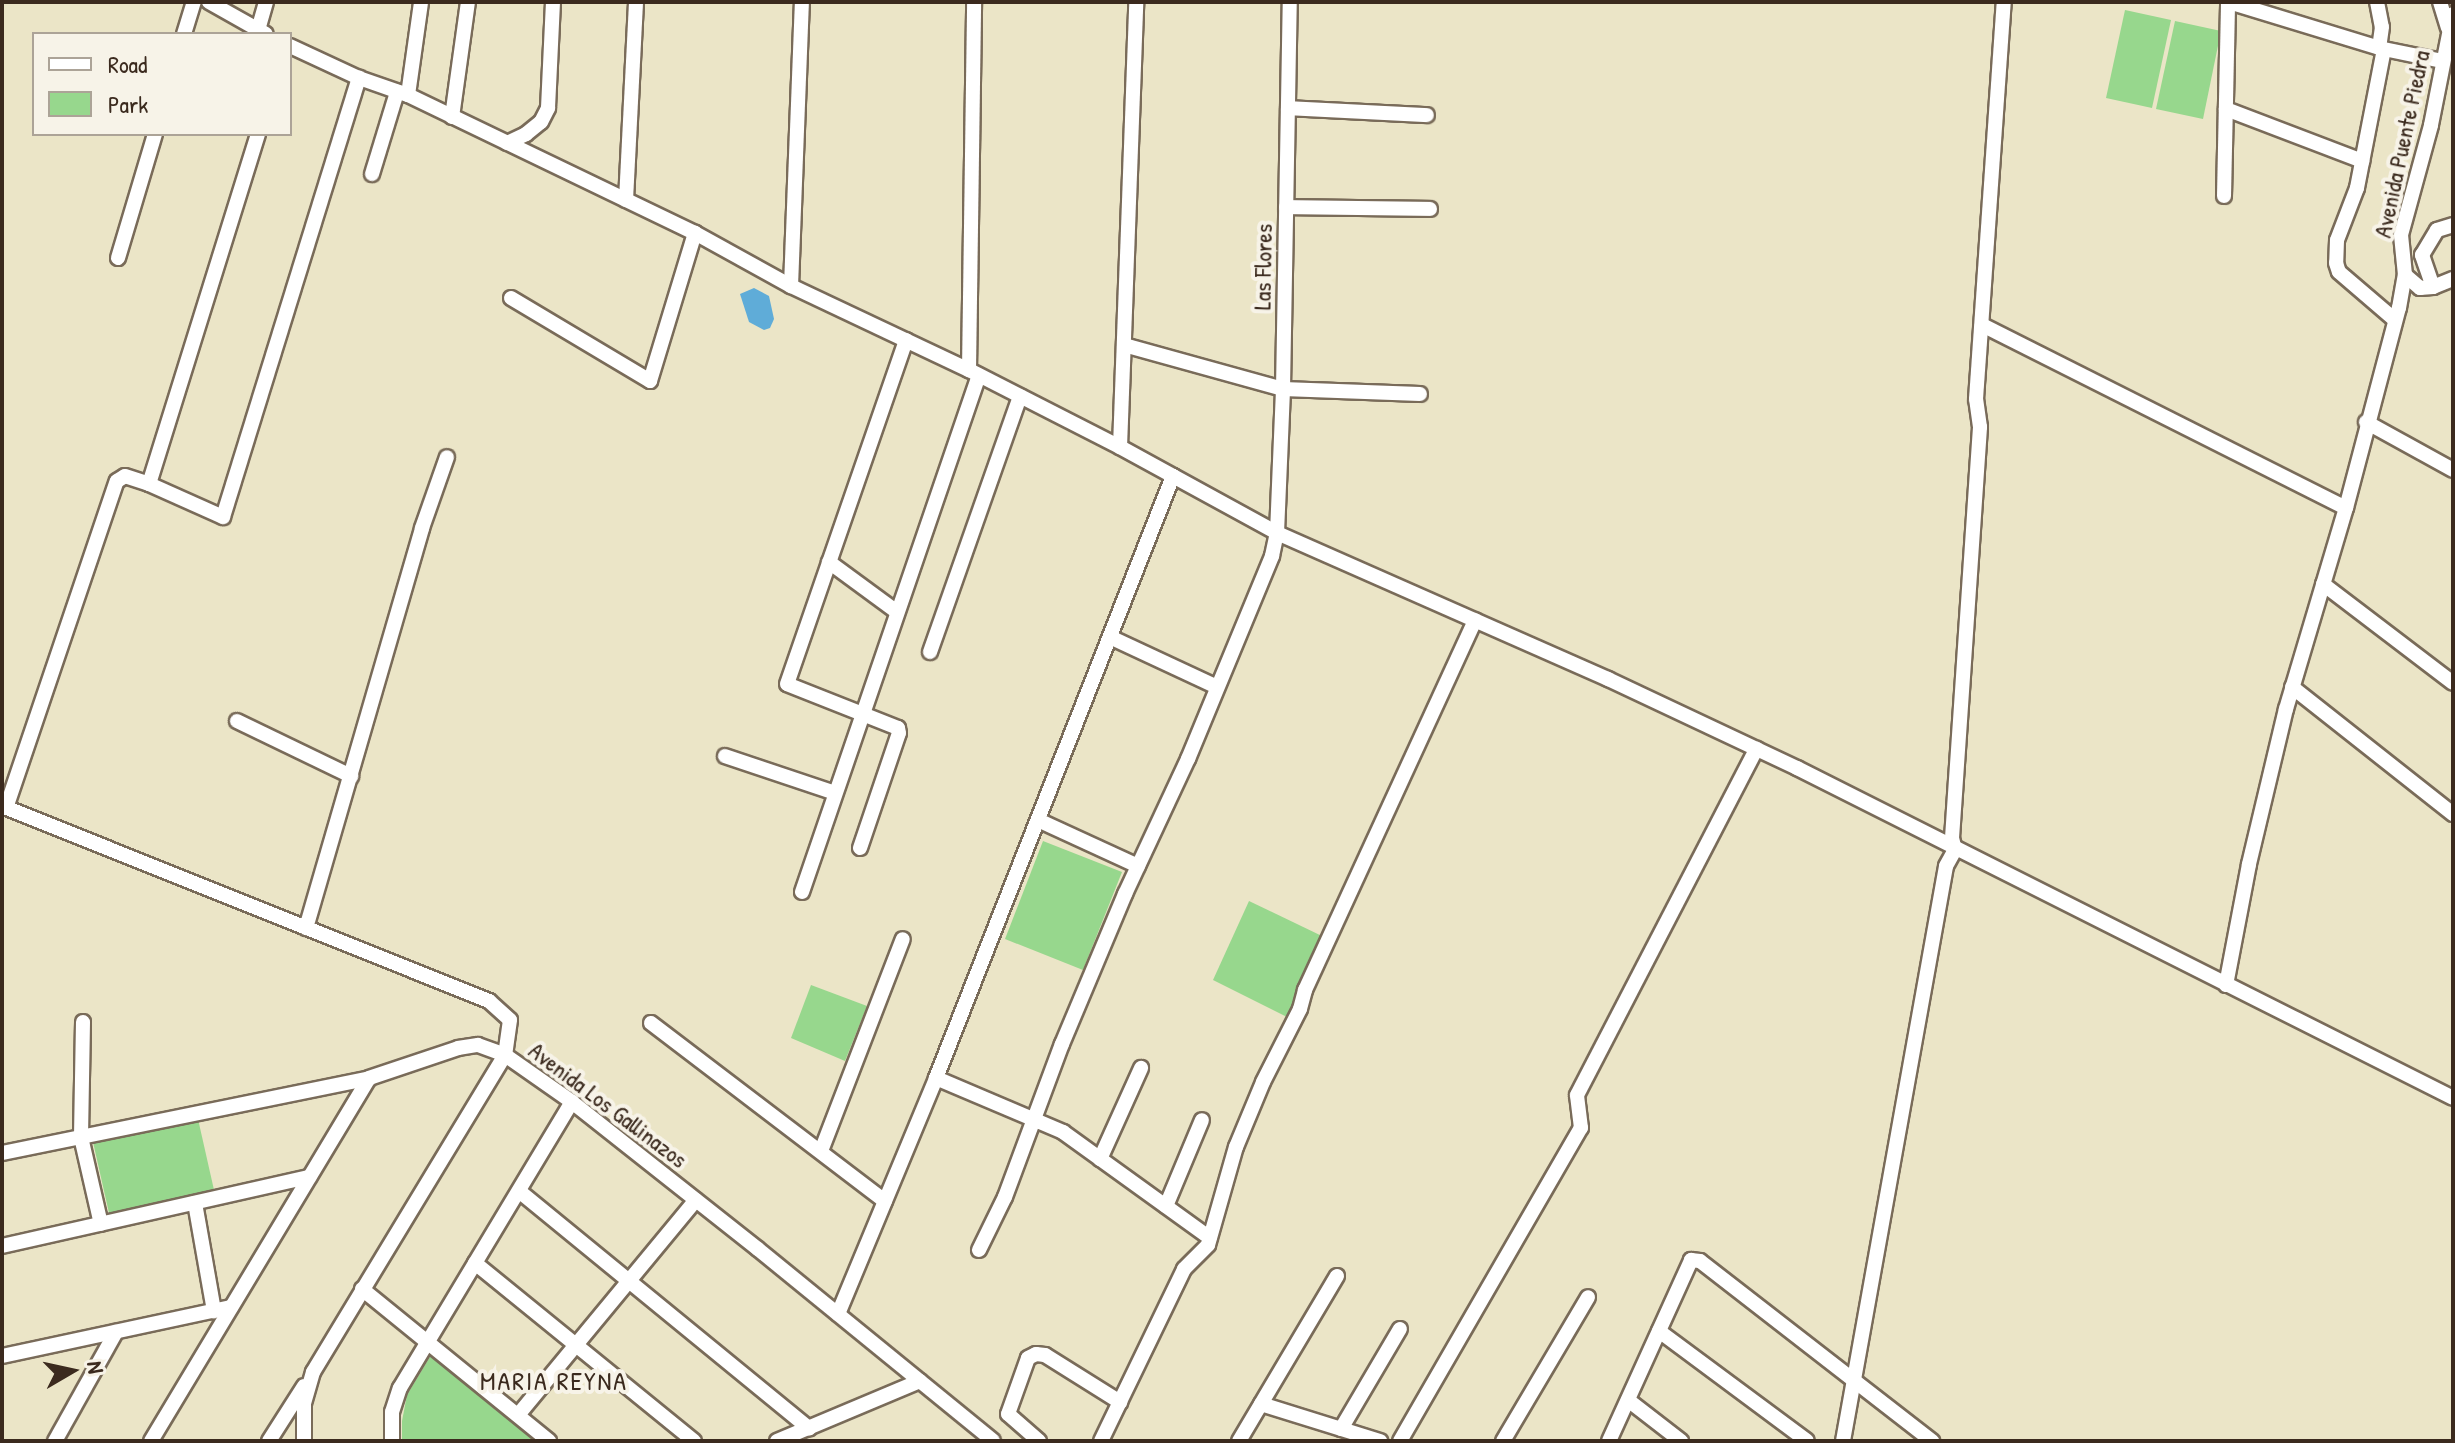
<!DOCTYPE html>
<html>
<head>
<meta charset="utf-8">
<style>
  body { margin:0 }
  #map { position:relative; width:2455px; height:1443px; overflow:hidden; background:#ebe5c7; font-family:"Patrick Hand",sans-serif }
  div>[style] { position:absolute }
  .green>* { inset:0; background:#97d78d }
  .water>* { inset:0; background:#5facd8 }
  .roads { filter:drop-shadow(2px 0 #796b59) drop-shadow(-2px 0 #796b59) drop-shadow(0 2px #796b59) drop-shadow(0 -2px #796b59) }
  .minor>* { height:14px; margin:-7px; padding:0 7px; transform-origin:7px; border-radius:7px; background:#fff }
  span { translate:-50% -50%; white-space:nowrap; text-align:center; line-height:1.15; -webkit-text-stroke:8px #f7f3e8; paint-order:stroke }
  .street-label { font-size:24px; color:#3b2a1e }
  .neighbourhood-label { font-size:26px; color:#3b2a1e; letter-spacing:2px }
  .frame { position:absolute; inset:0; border:4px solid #3b2a1e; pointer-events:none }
  .legend { position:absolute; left:32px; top:32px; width:260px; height:104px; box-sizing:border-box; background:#f7f3e8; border:2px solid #aca397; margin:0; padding:10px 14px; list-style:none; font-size:24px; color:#3b2a1e }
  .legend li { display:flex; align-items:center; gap:16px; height:40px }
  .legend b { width:40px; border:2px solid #aca397 }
  .north { position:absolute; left:32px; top:1331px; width:80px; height:80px; -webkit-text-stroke:6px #f7f3e8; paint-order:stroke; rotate:81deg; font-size:22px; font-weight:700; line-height:32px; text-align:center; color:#3b2a1e }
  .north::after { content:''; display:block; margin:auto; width:28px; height:36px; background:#3b2a1e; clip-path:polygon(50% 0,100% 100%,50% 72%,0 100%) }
</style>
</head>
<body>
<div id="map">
  <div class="green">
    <div style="clip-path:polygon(2125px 10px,2171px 20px,2152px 108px,2106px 98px)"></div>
    <div style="clip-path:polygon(2175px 21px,2221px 31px,2203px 119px,2156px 109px)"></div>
    <div style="clip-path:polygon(1043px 841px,1122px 872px,1083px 970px,1005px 939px)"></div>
    <div style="clip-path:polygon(1249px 901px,1324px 937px,1287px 1017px,1213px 980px)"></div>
    <div style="clip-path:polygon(811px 985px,867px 1006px,845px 1061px,791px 1038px)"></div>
    <div style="clip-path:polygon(198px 1119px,214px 1190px,109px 1213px,93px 1142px)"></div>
    <div style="clip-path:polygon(431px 1355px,536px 1441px,402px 1441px,402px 1421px,407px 1395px)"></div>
  </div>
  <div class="water">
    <div style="clip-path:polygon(754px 288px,769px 296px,774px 319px,770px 328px,764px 330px,749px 322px,740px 294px)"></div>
  </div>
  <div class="roads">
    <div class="minor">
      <div style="left:209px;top:2px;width:65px;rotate:29.3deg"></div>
      <div style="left:2229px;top:2px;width:157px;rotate:17deg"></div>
      <div style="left:2379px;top:48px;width:64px;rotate:11.7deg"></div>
      <div style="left:2377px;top:2px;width:25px;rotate:79deg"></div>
      <div style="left:2382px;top:27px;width:21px;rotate:98deg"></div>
      <div style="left:2440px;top:2px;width:27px;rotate:73deg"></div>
      <div style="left:258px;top:30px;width:29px;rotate:-74deg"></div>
      <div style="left:184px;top:34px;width:34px;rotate:-73deg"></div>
      <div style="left:290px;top:46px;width:76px;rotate:24.9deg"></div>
      <div style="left:359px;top:78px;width:52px;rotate:19.1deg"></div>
      <div style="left:408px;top:95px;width:318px;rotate:25.7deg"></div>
      <div style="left:695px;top:233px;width:110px;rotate:28.9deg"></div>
      <div style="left:791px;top:286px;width:197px;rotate:25.3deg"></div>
      <div style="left:969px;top:370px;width:169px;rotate:27deg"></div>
      <div style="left:1120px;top:447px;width:179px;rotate:28.7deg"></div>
      <div style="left:1277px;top:533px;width:362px;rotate:23.8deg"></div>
      <div style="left:1608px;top:679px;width:209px;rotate:25.2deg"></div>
      <div style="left:1797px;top:768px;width:734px;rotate:26.7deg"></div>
      <div style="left:2384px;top:49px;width:142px;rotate:101deg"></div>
      <div style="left:2357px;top:188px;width:56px;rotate:111deg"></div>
      <div style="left:2337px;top:240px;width:23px;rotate:92deg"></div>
      <div style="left:2336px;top:263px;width:9px;rotate:72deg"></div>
      <div style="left:2339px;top:272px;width:74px;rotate:40.6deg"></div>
      <div style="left:408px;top:95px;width:94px;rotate:-82deg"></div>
      <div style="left:1288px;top:108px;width:139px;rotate:2.9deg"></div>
      <div style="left:2226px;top:109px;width:146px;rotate:20.9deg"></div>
      <div style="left:452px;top:117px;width:116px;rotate:-82.1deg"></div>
      <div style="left:507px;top:143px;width:21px;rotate:-25deg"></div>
      <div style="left:526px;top:134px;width:19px;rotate:-39deg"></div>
      <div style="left:541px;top:122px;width:16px;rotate:-63deg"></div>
      <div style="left:548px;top:108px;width:106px;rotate:-87.3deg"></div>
      <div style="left:372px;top:174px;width:86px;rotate:-73deg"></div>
      <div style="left:2224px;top:196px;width:194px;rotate:-88.8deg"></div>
      <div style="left:626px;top:200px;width:198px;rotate:-87.1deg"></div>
      <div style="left:1286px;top:207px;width:144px;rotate:0.8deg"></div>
      <div style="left:118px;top:258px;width:129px;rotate:-73.4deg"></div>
      <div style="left:2405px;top:275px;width:20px;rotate:41deg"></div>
      <div style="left:2420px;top:288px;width:13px;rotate:-4deg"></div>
      <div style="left:2433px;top:287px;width:34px;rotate:-109deg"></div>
      <div style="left:2422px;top:255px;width:29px;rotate:-59deg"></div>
      <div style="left:2437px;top:230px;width:17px;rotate:-17deg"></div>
      <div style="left:791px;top:286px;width:284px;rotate:-87.8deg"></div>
      <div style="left:2433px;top:287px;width:22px;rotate:-22deg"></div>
      <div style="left:511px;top:298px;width:162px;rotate:30.8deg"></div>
      <div style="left:650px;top:381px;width:155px;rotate:-73.1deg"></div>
      <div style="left:1982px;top:325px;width:407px;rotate:26.7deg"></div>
      <div style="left:1124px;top:345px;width:165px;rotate:15.5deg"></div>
      <div style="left:1283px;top:389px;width:137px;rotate:2.1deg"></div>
      <div style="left:969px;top:370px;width:368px;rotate:-89.2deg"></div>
      <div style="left:2366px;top:422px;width:99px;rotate:28.9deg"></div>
      <div style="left:1120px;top:447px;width:445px;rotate:-87.9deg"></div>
      <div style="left:149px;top:484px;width:367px;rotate:-72.7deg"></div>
      <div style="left:829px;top:562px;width:84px;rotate:36.3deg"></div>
      <div style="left:2323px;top:584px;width:163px;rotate:37.3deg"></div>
      <div style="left:1110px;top:637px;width:118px;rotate:25deg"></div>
      <div style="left:930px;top:652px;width:271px;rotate:-70.6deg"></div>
      <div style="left:2292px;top:687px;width:205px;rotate:38.3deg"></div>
      <div style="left:237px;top:721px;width:127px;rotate:25.8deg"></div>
      <div style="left:725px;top:756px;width:116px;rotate:18.6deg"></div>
      <div style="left:2px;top:806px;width:525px;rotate:21.82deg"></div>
      <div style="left:489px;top:1001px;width:28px;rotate:42deg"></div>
      <div style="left:510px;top:1020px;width:35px;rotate:98deg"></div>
      <div style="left:505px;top:1055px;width:82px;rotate:35deg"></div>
      <div style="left:572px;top:1102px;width:237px;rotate:38.3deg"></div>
      <div style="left:758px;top:1249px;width:303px;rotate:39.2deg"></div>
      <div style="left:6px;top:808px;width:345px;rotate:-71.3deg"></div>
      <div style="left:117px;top:481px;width:9px;rotate:-32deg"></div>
      <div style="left:125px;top:476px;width:25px;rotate:18deg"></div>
      <div style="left:149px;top:484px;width:81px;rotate:24deg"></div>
      <div style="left:223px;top:517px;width:460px;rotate:-72.8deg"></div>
      <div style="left:1038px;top:820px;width:110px;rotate:24.7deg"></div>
      <div style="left:860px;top:848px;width:121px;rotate:-71.3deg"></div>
      <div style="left:899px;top:733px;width:5px;rotate:-101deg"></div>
      <div style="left:898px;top:728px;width:119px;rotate:-158.4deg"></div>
      <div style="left:787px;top:684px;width:364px;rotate:-70.9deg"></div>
      <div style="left:802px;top:892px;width:546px;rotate:-71.1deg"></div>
      <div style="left:306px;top:928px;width:416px;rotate:-73.8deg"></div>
      <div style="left:422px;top:528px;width:75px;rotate:-70.6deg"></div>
      <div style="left:2226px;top:985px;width:123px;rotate:-79.2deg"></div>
      <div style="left:2249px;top:864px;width:159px;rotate:-76.6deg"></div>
      <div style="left:2286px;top:709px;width:210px;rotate:-73.4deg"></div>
      <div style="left:2346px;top:508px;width:207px;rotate:-75.2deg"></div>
      <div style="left:2399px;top:308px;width:34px;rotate:-80deg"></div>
      <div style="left:2405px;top:275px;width:40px;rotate:-95.7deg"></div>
      <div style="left:2401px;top:235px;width:114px;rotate:-74.7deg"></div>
      <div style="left:2431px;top:125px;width:113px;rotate:-78.8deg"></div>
      <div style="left:83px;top:1022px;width:115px;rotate:91deg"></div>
      <div style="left:81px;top:1137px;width:89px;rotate:77.1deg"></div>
      <div style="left:651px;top:1023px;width:294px;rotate:37.3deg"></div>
      <div style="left:936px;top:1078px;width:138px;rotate:23deg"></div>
      <div style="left:1063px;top:1132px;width:181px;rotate:35.8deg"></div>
      <div style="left:821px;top:1151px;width:227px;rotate:-68.9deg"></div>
      <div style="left:2px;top:1153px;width:375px;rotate:-11.5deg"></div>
      <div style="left:369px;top:1078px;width:94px;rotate:-18.6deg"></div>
      <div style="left:458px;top:1048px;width:20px;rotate:-9deg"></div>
      <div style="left:478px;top:1045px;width:29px;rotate:20deg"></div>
      <div style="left:505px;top:1055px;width:371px;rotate:121.2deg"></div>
      <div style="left:313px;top:1372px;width:32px;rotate:106deg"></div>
      <div style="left:304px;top:1403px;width:38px;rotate:90deg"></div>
      <div style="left:1100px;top:1159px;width:100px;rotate:-65.7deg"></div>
      <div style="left:519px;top:1191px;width:375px;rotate:39.3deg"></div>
      <div style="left:195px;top:1203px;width:110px;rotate:80deg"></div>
      <div style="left:1166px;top:1206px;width:93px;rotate:-67.3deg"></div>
      <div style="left:2px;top:1246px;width:315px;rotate:-12.7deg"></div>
      <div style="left:979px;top:1250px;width:59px;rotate:-63.9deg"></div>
      <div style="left:1005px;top:1197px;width:163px;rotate:-69.6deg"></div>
      <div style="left:1062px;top:1044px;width:163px;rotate:-67.2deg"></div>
      <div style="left:1125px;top:894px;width:149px;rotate:-65deg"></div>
      <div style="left:1188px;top:759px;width:220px;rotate:-67.5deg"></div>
      <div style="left:1272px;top:556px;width:24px;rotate:-78deg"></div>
      <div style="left:1277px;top:533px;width:144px;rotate:-87.6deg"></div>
      <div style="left:1283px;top:389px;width:387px;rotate:-89deg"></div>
      <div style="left:475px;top:1263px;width:282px;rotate:39.1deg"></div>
      <div style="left:362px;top:1289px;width:241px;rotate:39.1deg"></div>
      <div style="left:838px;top:1314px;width:256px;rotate:-67.4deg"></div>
      <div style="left:936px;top:1078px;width:647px;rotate:-68.51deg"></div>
      <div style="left:1659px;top:1331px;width:184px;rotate:36.6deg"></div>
      <div style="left:2px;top:1356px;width:234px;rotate:-12.1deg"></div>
      <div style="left:1628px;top:1400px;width:67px;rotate:37.7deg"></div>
      <div style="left:1261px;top:1404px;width:125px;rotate:17.3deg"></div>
      <div style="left:518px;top:1415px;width:279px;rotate:-50.4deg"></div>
      <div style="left:1341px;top:1429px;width:116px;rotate:-59.5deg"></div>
      <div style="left:55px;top:1441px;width:125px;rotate:-60.8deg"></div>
      <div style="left:151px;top:1441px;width:423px;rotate:-59deg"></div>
      <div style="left:269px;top:1441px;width:65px;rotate:-57.5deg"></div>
      <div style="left:392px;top:1441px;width:29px;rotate:-90deg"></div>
      <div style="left:392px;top:1412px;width:25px;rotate:-72deg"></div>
      <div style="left:400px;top:1388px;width:334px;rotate:-59deg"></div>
      <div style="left:777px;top:1441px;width:155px;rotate:-22.8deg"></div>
      <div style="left:1039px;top:1441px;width:41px;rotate:-138.9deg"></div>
      <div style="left:1008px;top:1414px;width:59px;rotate:-70.3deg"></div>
      <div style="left:1028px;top:1358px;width:9px;rotate:-27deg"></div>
      <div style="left:1036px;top:1354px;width:9px;rotate:6deg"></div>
      <div style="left:1045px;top:1355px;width:89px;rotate:32.1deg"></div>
      <div style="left:1101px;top:1441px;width:191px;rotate:-64.2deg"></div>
      <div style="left:1184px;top:1269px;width:34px;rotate:-45deg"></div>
      <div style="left:1208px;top:1245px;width:102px;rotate:-74.1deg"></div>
      <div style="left:1236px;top:1147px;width:70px;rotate:-67.4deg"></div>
      <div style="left:1263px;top:1082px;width:82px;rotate:-63.1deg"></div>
      <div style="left:1300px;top:1009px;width:20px;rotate:-75deg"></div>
      <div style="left:1305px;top:990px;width:407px;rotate:-65.3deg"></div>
      <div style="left:1239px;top:1441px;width:192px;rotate:-59.3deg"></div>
      <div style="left:1400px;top:1441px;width:362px;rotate:-60deg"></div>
      <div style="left:1581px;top:1128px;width:33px;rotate:-97deg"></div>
      <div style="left:1577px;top:1095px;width:390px;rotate:-62.6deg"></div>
      <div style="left:1503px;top:1441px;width:167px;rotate:-59.4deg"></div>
      <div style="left:1609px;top:1441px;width:199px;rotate:-65.6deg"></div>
      <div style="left:1691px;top:1260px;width:9px;rotate:6deg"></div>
      <div style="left:1700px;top:1261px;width:294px;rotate:37.8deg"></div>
      <div style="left:1843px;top:1441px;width:584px;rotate:-79.84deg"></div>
      <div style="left:1946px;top:866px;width:18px;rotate:-61deg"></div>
      <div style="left:1955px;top:850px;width:12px;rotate:-104deg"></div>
      <div style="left:1952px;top:838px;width:412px;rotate:-86.1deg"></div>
      <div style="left:1980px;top:427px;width:28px;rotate:-98deg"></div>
      <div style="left:1976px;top:399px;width:398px;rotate:-86deg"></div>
    </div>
  </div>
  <div class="street-label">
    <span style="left:2402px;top:144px;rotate:-78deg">Avenida Puente Piedra</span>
    <span style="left:1263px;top:267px;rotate:-89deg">Las Flores</span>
    <span style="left:608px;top:1105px;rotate:37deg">Avenida Los Gallinazos</span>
  </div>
  <div class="neighbourhood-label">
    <span style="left:554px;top:1381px">MARIA REYNA</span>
  </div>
  <div class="frame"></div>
  <ul class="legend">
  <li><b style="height:10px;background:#fff"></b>Road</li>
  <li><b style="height:22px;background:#97d78d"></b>Park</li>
  </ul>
  <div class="north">N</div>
</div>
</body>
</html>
